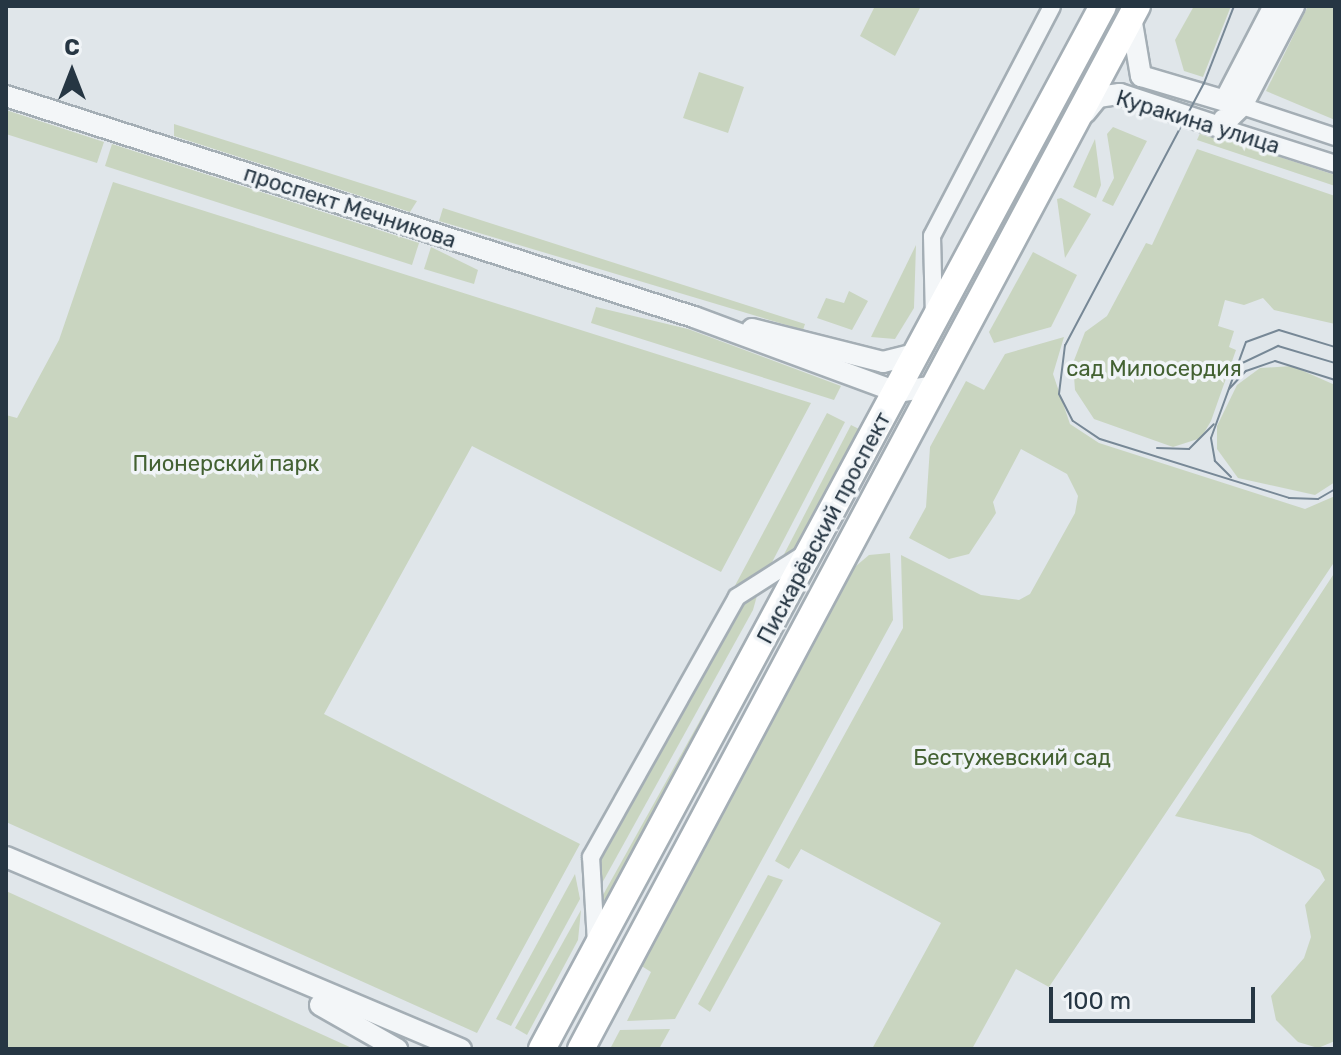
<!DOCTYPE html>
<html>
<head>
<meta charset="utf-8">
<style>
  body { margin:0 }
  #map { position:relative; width:1341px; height:1055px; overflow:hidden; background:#e0e6ea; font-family:Rubik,sans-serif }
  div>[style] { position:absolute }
  .green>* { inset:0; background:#c9d5c0 }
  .roads { filter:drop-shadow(2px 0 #a4aeb5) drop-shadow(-2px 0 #a4aeb5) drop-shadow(0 2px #a4aeb5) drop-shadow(0 -2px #a4aeb5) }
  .minor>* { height:16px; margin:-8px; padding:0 8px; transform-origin:8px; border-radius:8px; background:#f3f6f8 }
  .tertiary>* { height:20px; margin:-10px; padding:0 10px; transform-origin:10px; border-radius:10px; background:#f3f6f8 }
  .primary>* { height:26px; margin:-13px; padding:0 13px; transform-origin:13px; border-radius:13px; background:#fff }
  .tram>* { height:2px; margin:-1px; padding:0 1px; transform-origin:1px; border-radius:1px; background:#778896 }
  span { translate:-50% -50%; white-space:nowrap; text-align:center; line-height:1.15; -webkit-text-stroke:7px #f0f4f7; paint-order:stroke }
  .street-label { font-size:22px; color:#263643 }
  .park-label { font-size:22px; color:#436132 }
  .frame { position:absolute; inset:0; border:8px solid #263643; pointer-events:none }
  .north { position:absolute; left:32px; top:32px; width:80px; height:80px; -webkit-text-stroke:6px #f0f4f7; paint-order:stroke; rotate:0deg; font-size:22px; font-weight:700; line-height:32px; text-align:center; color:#263643 }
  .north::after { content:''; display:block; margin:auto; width:28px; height:36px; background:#263643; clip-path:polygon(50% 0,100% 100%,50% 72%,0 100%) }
  .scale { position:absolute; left:1049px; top:987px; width:206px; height:36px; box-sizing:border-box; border:4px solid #263643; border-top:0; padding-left:10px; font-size:24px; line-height:28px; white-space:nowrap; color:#263643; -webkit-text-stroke:6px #f0f4f7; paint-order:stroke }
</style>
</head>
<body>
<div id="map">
  <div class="green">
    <div style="clip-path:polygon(875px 6px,921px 6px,895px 56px,860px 36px)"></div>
    <div style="clip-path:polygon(1194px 6px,1231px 6px,1203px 77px,1184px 71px,1175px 40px)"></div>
    <div style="clip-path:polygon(1308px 6px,1335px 6px,1335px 120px,1266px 91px)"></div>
    <div style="clip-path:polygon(699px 72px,744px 87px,728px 133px,683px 118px)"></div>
    <div style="clip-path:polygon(6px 110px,104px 142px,97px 163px,6px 134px)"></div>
    <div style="clip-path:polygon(174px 124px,417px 201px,410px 212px,174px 136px)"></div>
    <div style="clip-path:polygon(1113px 127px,1147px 141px,1113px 206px,1102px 201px,1114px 178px,1107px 134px)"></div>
    <div style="clip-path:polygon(1201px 131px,1335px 175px,1335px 186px,1197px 140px)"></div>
    <div style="clip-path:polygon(1095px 139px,1101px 185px,1096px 198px,1073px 187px)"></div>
    <div style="clip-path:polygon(112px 144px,419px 243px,412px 265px,105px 166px)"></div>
    <div style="clip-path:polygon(1197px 149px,1335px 196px,1335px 324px,1274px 310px,1263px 298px,1244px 305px,1225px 300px,1218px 326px,1234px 331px,1229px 347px,1236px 350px,1211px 421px,1201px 438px,1173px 447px,1094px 419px,1075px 390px,1073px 363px,1085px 332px,1107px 316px,1146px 243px,1152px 245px)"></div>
    <div style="clip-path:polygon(113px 182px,811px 403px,721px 572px,472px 446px,324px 714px,580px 844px,477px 1033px,6px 822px,6px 415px,17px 418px,59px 340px)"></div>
    <div style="clip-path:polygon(1061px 198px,1091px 214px,1065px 258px,1057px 199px)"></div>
    <div style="clip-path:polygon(443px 208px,805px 324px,803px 330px,439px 221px)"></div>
    <div style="clip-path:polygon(916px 245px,914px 308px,895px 339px,871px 337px)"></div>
    <div style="clip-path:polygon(431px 247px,478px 270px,474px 284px,424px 269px)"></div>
    <div style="clip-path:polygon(1033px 252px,1077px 275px,1051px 327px,994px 343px,989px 332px)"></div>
    <div style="clip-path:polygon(849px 291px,868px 301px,852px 330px,817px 318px,826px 298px,844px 303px)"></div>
    <div style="clip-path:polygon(596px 307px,688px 329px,841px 386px,834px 400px,591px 323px)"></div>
    <div style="clip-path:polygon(1064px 337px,1053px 374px,1070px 424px,1099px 443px,1305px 509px,1335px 496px,1335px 561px,1049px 987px,1016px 969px,972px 1049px,872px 1049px,941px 923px,801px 849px,789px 869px,775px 861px,903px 628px,901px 555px,981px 595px,1019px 600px,1030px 594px,1075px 513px,1078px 496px,1067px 474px,1021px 449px,993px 502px,996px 513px,969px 554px,949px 559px,909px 538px,926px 507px,930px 447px,966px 381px,984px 390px,1005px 354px)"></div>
    <div style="clip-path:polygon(1292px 366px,1335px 385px,1335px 482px,1315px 495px,1238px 478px,1217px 449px,1217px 426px,1237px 385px,1260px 368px)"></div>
    <div style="clip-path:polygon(827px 413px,845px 422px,768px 570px,730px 595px)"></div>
    <div style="clip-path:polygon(851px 425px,859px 429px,799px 544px,779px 564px)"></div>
    <div style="clip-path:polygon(890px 553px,893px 620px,675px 1019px,627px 1021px,651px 972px,640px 965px,850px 571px,869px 555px)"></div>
    <div style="clip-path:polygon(1335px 572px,1335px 1041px,1318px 1048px,1298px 1042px,1276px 1020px,1271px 996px,1304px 958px,1311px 937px,1305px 905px,1325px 880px,1320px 870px,1250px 834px,1175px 816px)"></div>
    <div style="clip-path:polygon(776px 584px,765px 618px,603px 905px,603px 895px)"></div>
    <div style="clip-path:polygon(758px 592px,753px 610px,601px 885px,598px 857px,743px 602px)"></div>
    <div style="clip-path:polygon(575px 874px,580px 899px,511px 1026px,496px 1019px)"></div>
    <div style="clip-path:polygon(768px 875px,783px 880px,710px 1012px,698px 1004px)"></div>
    <div style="clip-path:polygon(6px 891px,354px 1049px,6px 1049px)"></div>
    <div style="clip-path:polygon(581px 910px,578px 940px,527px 1035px,515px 1028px)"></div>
    <div style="clip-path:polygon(670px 1029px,659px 1049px,610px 1049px,620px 1030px)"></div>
  </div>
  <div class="roads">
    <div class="minor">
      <div style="left:1242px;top:106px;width:98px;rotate:18.4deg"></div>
      <div style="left:1222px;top:118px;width:9px;rotate:103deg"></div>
      <div style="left:1220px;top:127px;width:121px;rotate:17.8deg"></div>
      <div style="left:934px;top:318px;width:82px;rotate:-91.4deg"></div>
      <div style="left:932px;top:236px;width:259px;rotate:-62.4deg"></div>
      <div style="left:596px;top:943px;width:86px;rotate:-93.3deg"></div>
      <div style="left:591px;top:857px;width:298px;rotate:-60.7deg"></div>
      <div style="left:737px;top:597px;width:76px;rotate:-32.6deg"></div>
    </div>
    <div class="tertiary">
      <div style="left:1131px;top:17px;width:60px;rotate:80.4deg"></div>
      <div style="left:1141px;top:76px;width:105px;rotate:16.5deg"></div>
      <div style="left:6px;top:96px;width:723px;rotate:17.81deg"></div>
      <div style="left:694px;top:317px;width:216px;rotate:20.3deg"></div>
      <div style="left:897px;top:392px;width:38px;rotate:-9deg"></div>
      <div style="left:1225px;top:100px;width:106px;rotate:-62.5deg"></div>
      <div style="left:1085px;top:113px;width:21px;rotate:-51deg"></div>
      <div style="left:1098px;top:97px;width:22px;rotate:-8deg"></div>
      <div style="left:1120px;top:94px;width:105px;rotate:18.3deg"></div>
      <div style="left:1220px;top:127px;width:30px;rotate:-44deg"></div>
      <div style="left:1242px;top:106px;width:113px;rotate:-62.5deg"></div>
      <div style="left:752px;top:329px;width:135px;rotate:14.1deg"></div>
      <div style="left:883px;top:362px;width:36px;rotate:-14deg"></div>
      <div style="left:6px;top:857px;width:494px;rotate:22.9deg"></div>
      <div style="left:320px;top:1005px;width:89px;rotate:29.7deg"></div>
    </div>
    <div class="primary">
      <div style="left:542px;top:1049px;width:1184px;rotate:-61.73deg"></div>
      <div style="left:581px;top:1049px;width:1182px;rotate:-61.94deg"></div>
    </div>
  </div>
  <div class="tram">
    <div style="left:1234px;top:6px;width:83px;rotate:111.3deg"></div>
    <div style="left:1204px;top:83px;width:297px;rotate:117.9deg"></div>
    <div style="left:1065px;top:345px;width:49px;rotate:97deg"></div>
    <div style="left:1059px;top:394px;width:30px;rotate:63deg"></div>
    <div style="left:1073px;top:421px;width:32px;rotate:34deg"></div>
    <div style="left:1100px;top:439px;width:198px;rotate:17.3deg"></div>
    <div style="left:1289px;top:498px;width:29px;rotate:2deg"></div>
    <div style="left:1318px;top:499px;width:20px;rotate:-30deg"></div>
    <div style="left:1236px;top:366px;width:47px;rotate:-25.5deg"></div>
    <div style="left:1278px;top:346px;width:59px;rotate:16.6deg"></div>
    <div style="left:1229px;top:389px;width:25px;rotate:-47deg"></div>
    <div style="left:1246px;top:371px;width:31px;rotate:-19deg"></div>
    <div style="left:1275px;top:361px;width:63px;rotate:17.6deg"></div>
    <div style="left:1157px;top:448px;width:32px;rotate:2deg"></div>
    <div style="left:1189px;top:449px;width:35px;rotate:-45deg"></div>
    <div style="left:1231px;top:477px;width:23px;rotate:-135deg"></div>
    <div style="left:1215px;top:461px;width:23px;rotate:-100deg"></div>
    <div style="left:1211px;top:438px;width:102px;rotate:-70deg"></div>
    <div style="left:1246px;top:342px;width:35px;rotate:-20deg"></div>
    <div style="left:1279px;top:330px;width:59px;rotate:16.9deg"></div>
  </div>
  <div class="street-label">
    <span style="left:1198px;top:122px;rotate:17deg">Куракина улица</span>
    <span style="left:350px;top:207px;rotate:18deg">проспект Мечникова</span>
    <span style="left:824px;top:528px;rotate:-62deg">Пискарёвский проспект</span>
  </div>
  <div class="park-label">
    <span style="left:1154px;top:369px">сад Милосердия</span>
    <span style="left:226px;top:464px">Пионерский парк</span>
    <span style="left:1012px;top:758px">Бестужевский сад</span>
  </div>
  <div class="frame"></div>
  <div class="north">С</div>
  <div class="scale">100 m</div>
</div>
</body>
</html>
